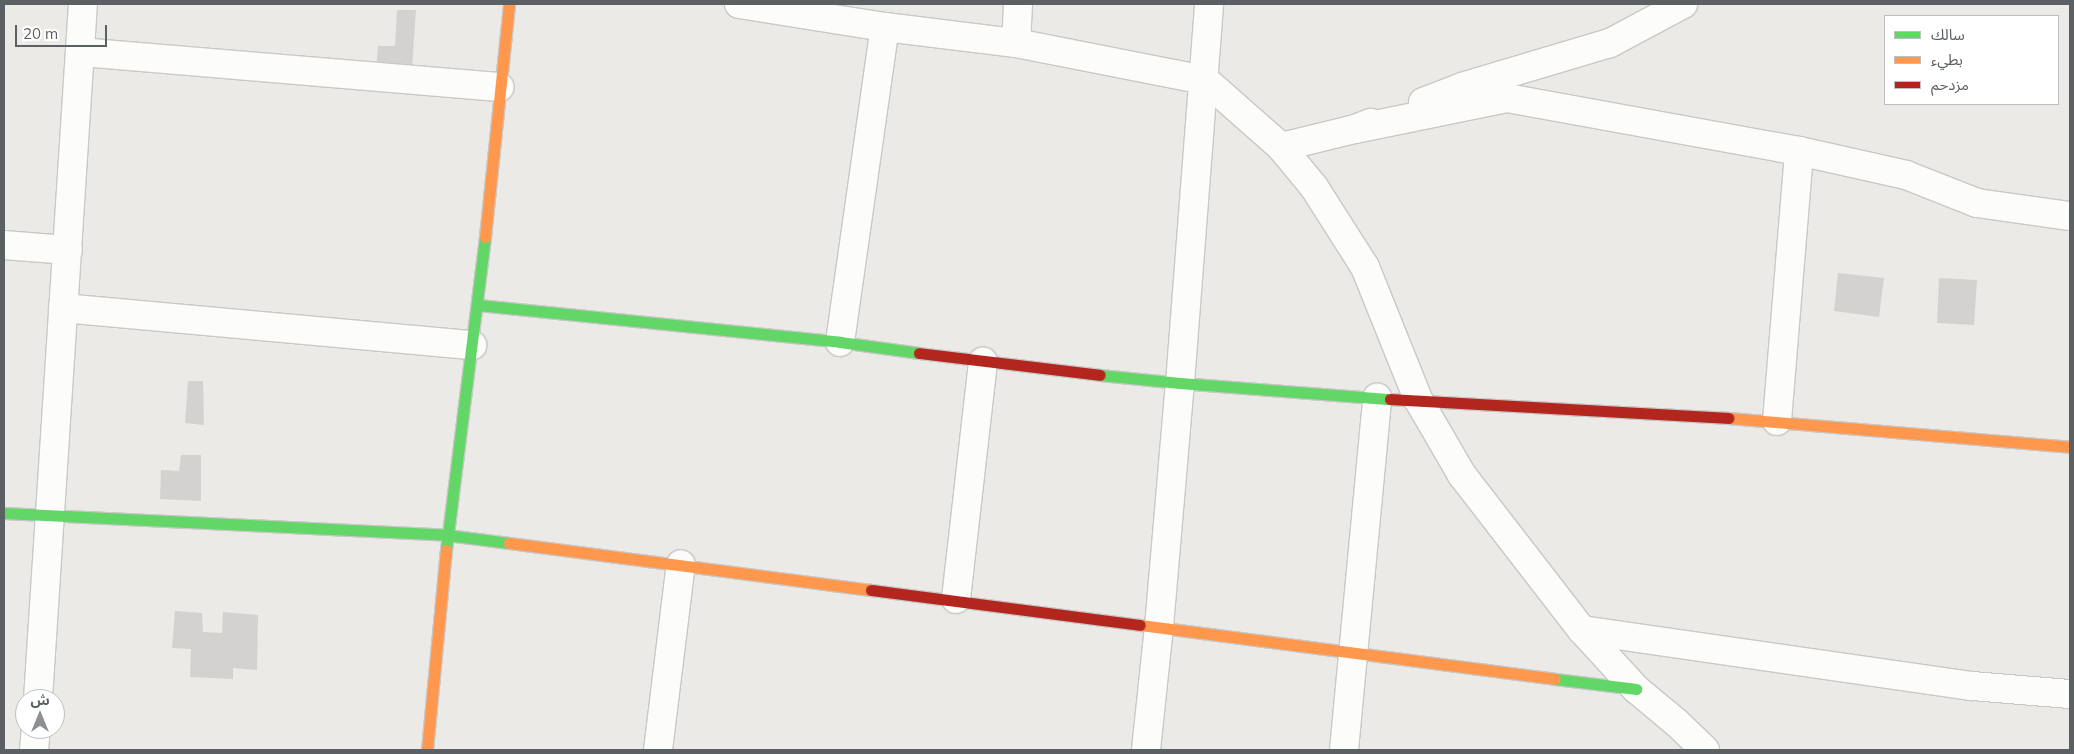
<!DOCTYPE html>
<html>
<head>
<meta charset="utf-8">
<style>
  body { margin:0 }
  #map { position:relative; width:2074px; height:754px; overflow:hidden; background:#ebeae6; font-family:Mulish,"Noto Sans Arabic",sans-serif }
  div>[style] { position:absolute }
  .building>* { inset:0; background:#d3d2d0 }
  .roads { filter:drop-shadow(1px 0 #c8c8c8) drop-shadow(-1px 0 #c8c8c8) drop-shadow(0 1px #c8c8c8) drop-shadow(0 -1px #c8c8c8) }
  .street>* { height:28px; margin:-14px; padding:0 14px; transform-origin:14px; border-radius:14px; background:#fcfcfb }
  .fast>* { height:11px; margin:-5.5px; padding:0 5.5px; transform-origin:5.5px; border-radius:5.5px; background:#63d668 }
  .slow>* { height:11px; margin:-5.5px; padding:0 5.5px; transform-origin:5.5px; border-radius:5.5px; background:#ff974d }
  .jam>* { height:11px; margin:-5.5px; padding:0 5.5px; transform-origin:5.5px; border-radius:5.5px; background:#b3261e }
  span { translate:-50% -50%; white-space:nowrap; text-align:center; line-height:1.15; -webkit-text-stroke:4px #fff; paint-order:stroke }
  .frame { position:absolute; inset:0; border:5px solid #5b6064; pointer-events:none }
  .legend { position:absolute; left:1884px; top:15px; width:175px; height:90px; box-sizing:border-box; background:#fff; border:1px solid #bdbfc1; margin:0; padding:6px 9px; list-style:none; font-size:15px; color:#5b6064 }
  .legend li { display:flex; align-items:center; gap:10px; height:25px }
  .legend b { width:25px; border:1px solid #bdbfc1 }
  .north { position:absolute; left:15px; top:689px; width:50px; height:50px; box-sizing:border-box; background:#fff; border:1px solid #bdbfc1; border-radius:50%; rotate:0deg; font-size:14px; font-weight:700; line-height:20px; text-align:center; color:#5b6064 }
  .north::after { content:''; display:block; margin:auto; width:18px; height:22px; background:#8d9092; clip-path:polygon(50% 0,100% 100%,50% 72%,0 100%) }
  .scale { position:absolute; left:15px; top:25px; width:92px; height:22px; box-sizing:border-box; border:2px solid #5b6064; border-top:0; padding-left:6px; font-size:15px; line-height:18px; white-space:nowrap; color:#5b6064; -webkit-text-stroke:4px #fff; paint-order:stroke }
</style>
</head>
<body>
<div id="map">
  <div class="building">
    <div style="clip-path:polygon(397px 10px,416px 10px,412px 69px,376px 69px,378px 46px,395px 46px)"></div>
    <div style="clip-path:polygon(1838px 273px,1884px 278px,1879px 317px,1834px 311px)"></div>
    <div style="clip-path:polygon(1939px 278px,1977px 280px,1974px 325px,1937px 323px)"></div>
    <div style="clip-path:polygon(188px 381px,203px 381px,204px 425px,185px 423px)"></div>
    <div style="clip-path:polygon(181px 455px,201px 455px,201px 501px,160px 499px,161px 470px,179px 471px)"></div>
    <div style="clip-path:polygon(175px 611px,202px 613px,203px 632px,222px 633px,223px 612px,258px 615px,257px 670px,233px 668px,233px 679px,190px 677px,191px 649px,172px 648px)"></div>
  </div>
  <div class="roads">
    <div class="street">
      <div style="left:739px;top:4px;width:148px;rotate:9deg"></div>
      <div style="left:885px;top:27px;width:132px;rotate:7deg"></div>
      <div style="left:1016px;top:43px;width:193px;rotate:11.1deg"></div>
      <div style="left:1205px;top:80px;width:101px;rotate:41.4deg"></div>
      <div style="left:1281px;top:147px;width:52px;rotate:50.5deg"></div>
      <div style="left:1314px;top:187px;width:95px;rotate:57.5deg"></div>
      <div style="left:1365px;top:267px;width:144px;rotate:68.1deg"></div>
      <div style="left:1419px;top:401px;width:86px;rotate:59.8deg"></div>
      <div style="left:1462px;top:475px;width:196px;rotate:52.3deg"></div>
      <div style="left:1582px;top:630px;width:80px;rotate:47.5deg"></div>
      <div style="left:1636px;top:689px;width:53px;rotate:39.7deg"></div>
      <div style="left:1677px;top:723px;width:39px;rotate:44deg"></div>
      <div style="left:1016px;top:43px;width:39px;rotate:-87deg"></div>
      <div style="left:81px;top:52px;width:420px;rotate:4.8deg"></div>
      <div style="left:1423px;top:102px;width:42px;rotate:-21deg"></div>
      <div style="left:1462px;top:87px;width:154px;rotate:-16.6deg"></div>
      <div style="left:1610px;top:43px;width:83px;rotate:-28.1deg"></div>
      <div style="left:1355px;top:129px;width:155px;rotate:-11.5deg"></div>
      <div style="left:1507px;top:98px;width:297px;rotate:10.3deg"></div>
      <div style="left:1799px;top:151px;width:110px;rotate:12.6deg"></div>
      <div style="left:1906px;top:175px;width:76px;rotate:21.5deg"></div>
      <div style="left:1977px;top:203px;width:94px;rotate:8deg"></div>
      <div style="left:1281px;top:147px;width:76px;rotate:-13.7deg"></div>
      <div style="left:1355px;top:129px;width:17px;rotate:-21deg"></div>
      <div style="left:4px;top:245px;width:64px;rotate:4.5deg"></div>
      <div style="left:63px;top:308px;width:411px;rotate:5.2deg"></div>
      <div style="left:840px;top:342px;width:318px;rotate:-81.9deg"></div>
      <div style="left:1777px;top:421px;width:271px;rotate:-85.3deg"></div>
      <div style="left:956px;top:599px;width:239px;rotate:-83.5deg"></div>
      <div style="left:1582px;top:630px;width:394px;rotate:8.2deg"></div>
      <div style="left:1972px;top:686px;width:98px;rotate:4.7deg"></div>
      <div style="left:38px;top:699px;width:696px;rotate:-86.3deg"></div>
      <div style="left:34px;top:750px;width:21px;rotate:-85deg"></div>
      <div style="left:658px;top:750px;width:187px;rotate:-83deg"></div>
      <div style="left:1146px;top:750px;width:124px;rotate:-84deg"></div>
      <div style="left:1159px;top:627px;width:245px;rotate:-85.1deg"></div>
      <div style="left:1180px;top:383px;width:380px;rotate:-85.6deg"></div>
      <div style="left:1344px;top:750px;width:354px;rotate:-84.6deg"></div>
    </div>
    <div class="fast">
      <div style="left:478px;top:305px;width:364px;rotate:5.8deg"></div>
      <div style="left:840px;top:342px;width:80px;rotate:7.9deg"></div>
      <div style="left:1100px;top:375px;width:80px;rotate:5.7deg"></div>
      <div style="left:1180px;top:383px;width:211px;rotate:4.4deg"></div>
      <div style="left:4px;top:513px;width:444px;rotate:2.8deg"></div>
      <div style="left:447px;top:535px;width:63px;rotate:7.4deg"></div>
      <div style="left:446px;top:550px;width:315px;rotate:-82.9deg"></div>
      <div style="left:1555px;top:679px;width:82px;rotate:7deg"></div>
    </div>
    <div class="slow">
      <div style="left:485px;top:237px;width:234px;rotate:-84.1deg"></div>
      <div style="left:1728px;top:418px;width:343px;rotate:4.8deg"></div>
      <div style="left:509px;top:543px;width:365px;rotate:7.4deg"></div>
      <div style="left:1140px;top:625px;width:418px;rotate:7.4deg"></div>
      <div style="left:427px;top:750px;width:201px;rotate:-84.6deg"></div>
    </div>
    <div class="jam">
      <div style="left:919px;top:353px;width:182px;rotate:6.9deg"></div>
      <div style="left:1390px;top:399px;width:339px;rotate:3.2deg"></div>
      <div style="left:871px;top:590px;width:271px;rotate:7.4deg"></div>
    </div>
  </div>
  <div class="frame"></div>
  <ul class="legend">
  <li><b style="height:6px;background:#63d668"></b>سالك</li>
  <li><b style="height:6px;background:#ff974d"></b>بطيء</li>
  <li><b style="height:6px;background:#b3261e"></b>مزدحم</li>
  </ul>
  <div class="north">ش</div>
  <div class="scale">20 m</div>
</div>
</body>
</html>
